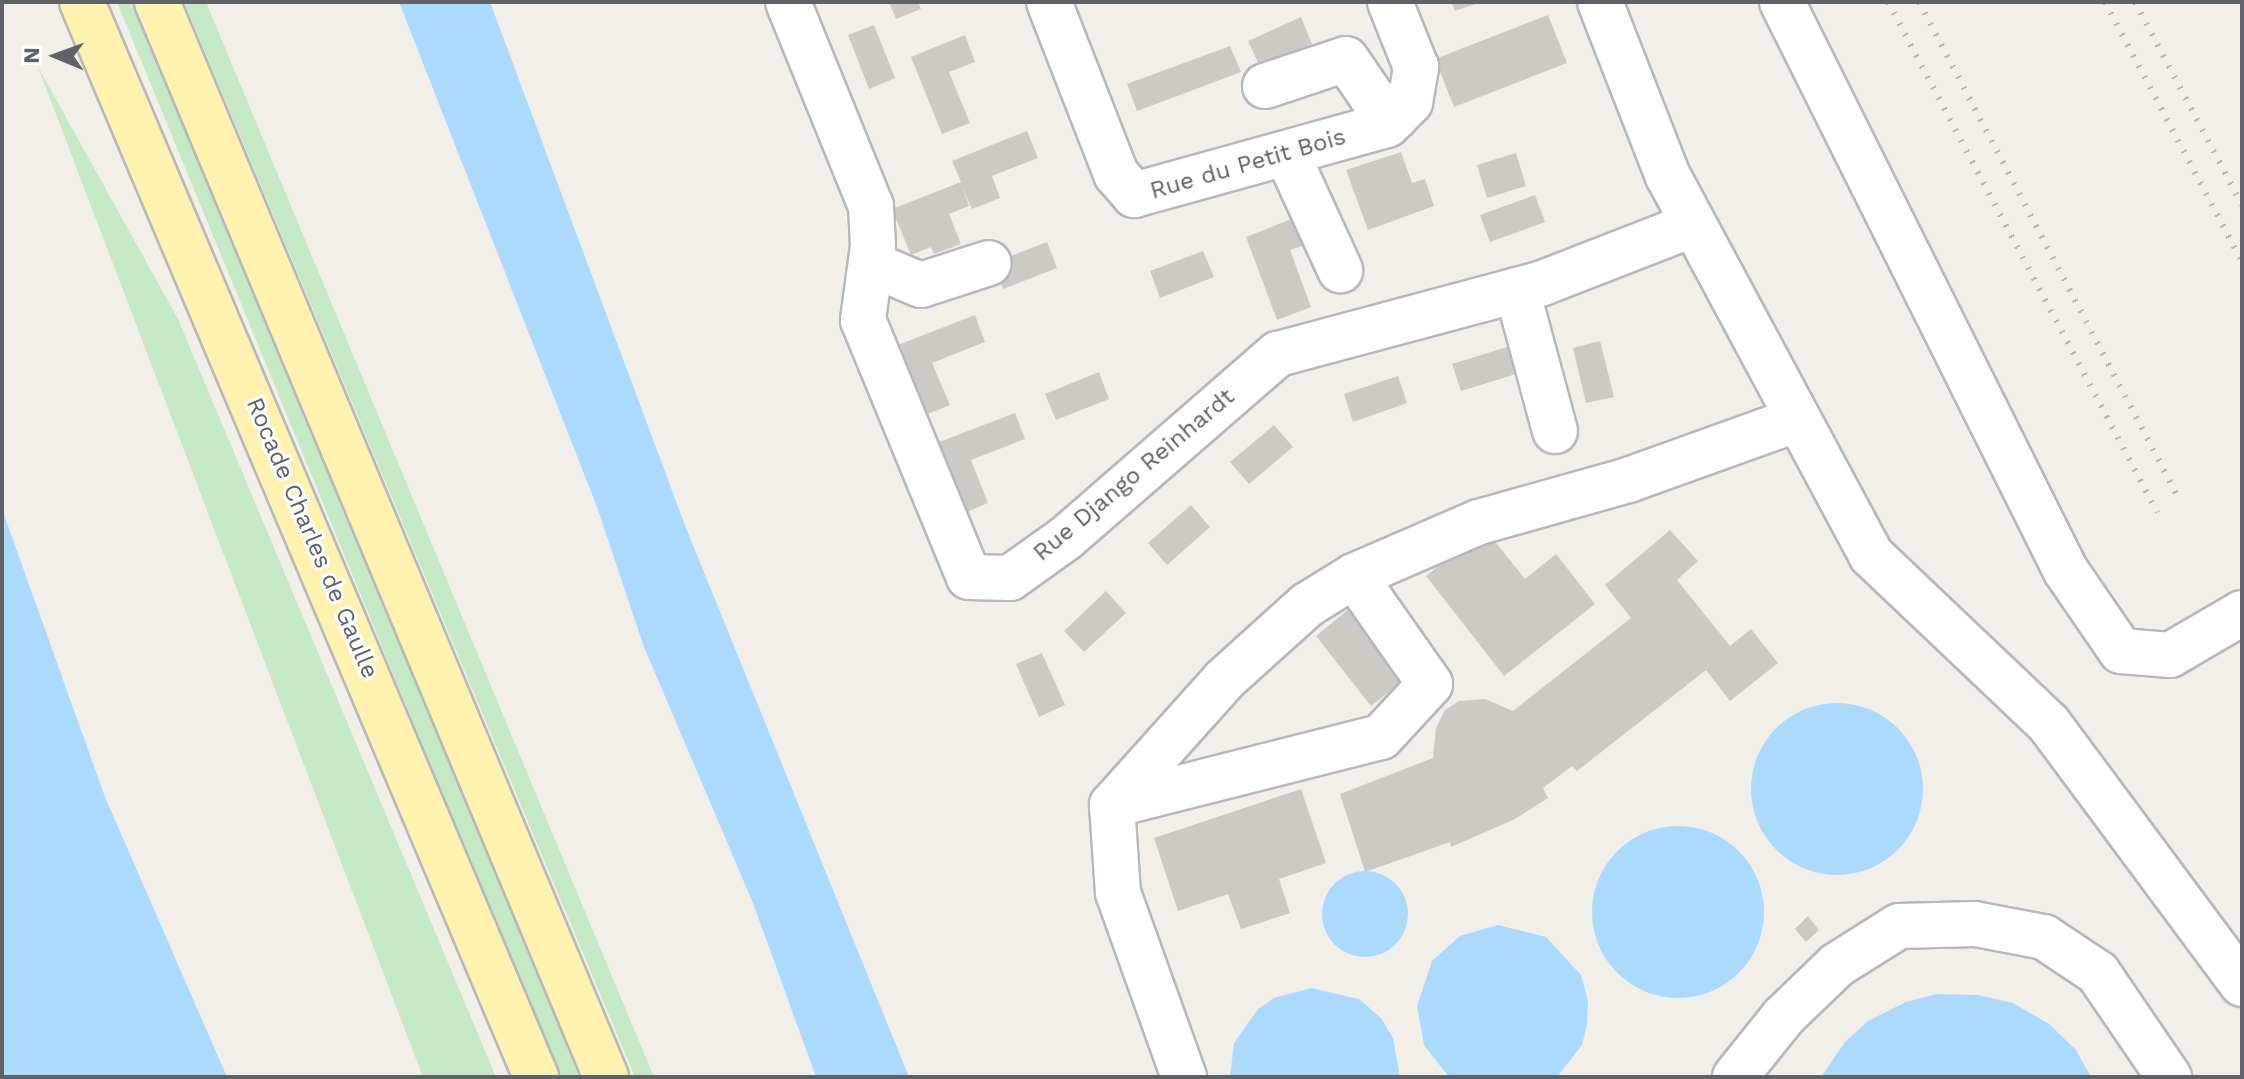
<!DOCTYPE html>
<html>
<head>
<meta charset="utf-8">
<style>
  body { margin:0 }
  #map { position:relative; width:2244px; height:1079px; overflow:hidden; background:#f1efe8; font-family:"Work Sans",sans-serif }
  div>[style] { position:absolute }
  .green>* { inset:0; background:#c5e8c5 }
  .water>* { inset:0; background:#aadaff }
  .round { border-radius:50% }
  .building>* { inset:0; background:#cccac5 }
  .roads { filter:drop-shadow(2px 0 #b5b8bc) drop-shadow(-2px 0 #b5b8bc) drop-shadow(0 2px #b5b8bc) drop-shadow(0 -2px #b5b8bc) }
  .minor>* { height:44px; margin:-22px; padding:0 22px; transform-origin:22px; border-radius:22px; background:#fff }
  .major>* { height:44px; margin:-22px; padding:0 22px; transform-origin:22px; border-radius:22px; background:#fff2af }
  .rail>* { height:6px; margin-top:-3px; transform-origin:0; background:repeating-linear-gradient(90deg,#b6b7b8 0 2px,transparent 0 12px) }
  span { translate:-50% -50%; white-space:nowrap; text-align:center; line-height:1.15; -webkit-text-stroke:6px #fff; paint-order:stroke }
  .street-label { font-size:24px; color:#5f6368 }
  .frame { position:absolute; inset:0; border:4px solid #5f6368; pointer-events:none }
  .north { position:absolute; left:16px; top:16px; width:80px; height:80px; -webkit-text-stroke:6px #fff; paint-order:stroke; rotate:271deg; font-size:22px; font-weight:700; line-height:32px; text-align:center; color:#5f6368 }
  .north::after { content:''; display:block; margin:auto; width:28px; height:36px; background:#5f6368; clip-path:polygon(50% 0,100% 100%,50% 72%,0 100%) }
</style>
</head>
<body>
<div id="map">
  <div class="green">
    <div style="clip-path:polygon(117px 2px,137px 2px,581px 1077px,559px 1077px)"></div>
    <div style="clip-path:polygon(184px 2px,206px 2px,654px 1077px,635px 1077px)"></div>
    <div style="clip-path:polygon(38px 67px,178px 319px,496px 1077px,423px 1077px)"></div>
  </div>
  <div class="water">
    <div style="clip-path:polygon(399px 2px,490px 2px,686px 528px,909px 1077px,816px 1077px,753px 903px,644px 647px,597px 507px)"></div>
    <div style="clip-path:polygon(2px 509px,105px 797px,227px 1077px,2px 1077px)"></div>
    <div class="round" style="left:1751px;top:703px;width:172px;height:172px"></div>
    <div class="round" style="left:1592px;top:826px;width:172px;height:172px"></div>
    <div class="round" style="left:1322px;top:871px;width:86px;height:86px"></div>
    <div style="clip-path:polygon(1498px 925px,1546px 937px,1581px 975px,1588px 1001px,1587px 1025px,1582px 1045px,1557px 1077px,1449px 1077px,1424px 1045px,1417px 1006px,1432px 961px,1460px 936px)"></div>
    <div style="clip-path:polygon(1311px 988px,1359px 999px,1381px 1018px,1393px 1038px,1400px 1077px,1230px 1077px,1234px 1043px,1258px 1009px,1274px 998px)"></div>
    <div style="clip-path:polygon(1937px 994px,1978px 995px,2013px 1003px,2049px 1024px,2076px 1050px,2091px 1077px,1821px 1077px,1845px 1042px,1868px 1021px,1906px 1002px)"></div>
  </div>
  <div class="building">
    <div style="clip-path:polygon(889px 2px,918px 2px,921px 9px,896px 19px)"></div>
    <div style="clip-path:polygon(1451px 2px,1478px 2px,1478px 3px,1455px 11px)"></div>
    <div style="clip-path:polygon(1548px 15px,1567px 63px,1454px 107px,1435px 59px)"></div>
    <div style="clip-path:polygon(1301px 17px,1312px 44px,1260px 67px,1248px 41px)"></div>
    <div style="clip-path:polygon(874px 25px,895px 78px,869px 89px,848px 35px)"></div>
    <div style="clip-path:polygon(965px 35px,975px 62px,949px 72px,970px 123px,942px 134px,911px 57px)"></div>
    <div style="clip-path:polygon(1230px 46px,1241px 72px,1137px 111px,1127px 84px)"></div>
    <div style="clip-path:polygon(1027px 131px,1038px 158px,992px 176px,1000px 198px,972px 209px,962px 187px,969px 206px,949px 214px,961px 244px,934px 254px,931px 247px,911px 255px,892px 209px,961px 182px,952px 161px)"></div>
    <div style="clip-path:polygon(1401px 152px,1412px 183px,1425px 179px,1434px 206px,1368px 230px,1346px 170px)"></div>
    <div style="clip-path:polygon(1516px 153px,1526px 186px,1487px 198px,1477px 165px)"></div>
    <div style="clip-path:polygon(1535px 195px,1545px 222px,1490px 242px,1480px 215px)"></div>
    <div style="clip-path:polygon(1299px 216px,1310px 243px,1290px 250px,1311px 307px,1277px 320px,1246px 237px)"></div>
    <div style="clip-path:polygon(1047px 242px,1057px 268px,1003px 289px,993px 263px)"></div>
    <div style="clip-path:polygon(1203px 251px,1214px 277px,1160px 298px,1150px 271px)"></div>
    <div style="clip-path:polygon(975px 315px,985px 342px,932px 363px,950px 405px,928px 414px,898px 345px)"></div>
    <div style="clip-path:polygon(1600px 341px,1614px 397px,1586px 403px,1573px 348px)"></div>
    <div style="clip-path:polygon(1507px 347px,1516px 374px,1461px 391px,1452px 364px)"></div>
    <div style="clip-path:polygon(1099px 372px,1109px 399px,1056px 420px,1045px 394px)"></div>
    <div style="clip-path:polygon(1398px 376px,1407px 403px,1353px 422px,1344px 394px)"></div>
    <div style="clip-path:polygon(1015px 413px,1025px 439px,971px 460px,988px 503px,964px 513px,934px 444px)"></div>
    <div style="clip-path:polygon(1274px 425px,1293px 447px,1249px 484px,1230px 462px)"></div>
    <div style="clip-path:polygon(1191px 505px,1210px 527px,1167px 565px,1148px 543px)"></div>
    <div style="clip-path:polygon(1485px 529px,1525px 579px,1556px 554px,1595px 604px,1504px 676px,1426px 576px)"></div>
    <div style="clip-path:polygon(1670px 530px,1698px 561px,1677px 580px,1730px 646px,1751px 629px,1778px 663px,1730px 701px,1706px 670px,1577px 771px,1572px 766px,1543px 788px,1548px 798px,1515px 819px,1451px 847px,1450px 842px,1365px 872px,1340px 794px,1433px 758px,1436px 728px,1445px 710px,1459px 701px,1485px 699px,1513px 711px,1631px 618px,1605px 585px)"></div>
    <div style="clip-path:polygon(1106px 591px,1126px 613px,1084px 652px,1064px 631px)"></div>
    <div style="clip-path:polygon(1350px 608px,1406px 678px,1371px 706px,1316px 636px)"></div>
    <div style="clip-path:polygon(1042px 653px,1065px 705px,1039px 717px,1016px 664px)"></div>
    <div style="clip-path:polygon(1301px 789px,1326px 863px,1279px 879px,1290px 913px,1241px 929px,1228px 894px,1178px 911px,1154px 838px)"></div>
    <div style="clip-path:polygon(1808px 916px,1819px 930px,1806px 942px,1795px 929px)"></div>
  </div>
  <div class="roads">
    <div class="minor">
      <div style="left:788px;top:2px;width:220px;rotate:67.9deg"></div>
      <div style="left:871px;top:206px;width:40px;rotate:87.1deg"></div>
      <div style="left:873px;top:246px;width:75px;rotate:97.7deg"></div>
      <div style="left:863px;top:320px;width:278px;rotate:67.6deg"></div>
      <div style="left:969px;top:577px;width:41px;rotate:1.4deg"></div>
      <div style="left:1010px;top:578px;width:69px;rotate:-35.5deg"></div>
      <div style="left:1066px;top:538px;width:281px;rotate:-41deg"></div>
      <div style="left:1278px;top:354px;width:271px;rotate:-15deg"></div>
      <div style="left:1540px;top:284px;width:163px;rotate:-21.2deg"></div>
      <div style="left:1049px;top:2px;width:185px;rotate:68.7deg"></div>
      <div style="left:1116px;top:174px;width:28px;rotate:49deg"></div>
      <div style="left:1134px;top:195px;width:263px;rotate:-15.5deg"></div>
      <div style="left:1387px;top:125px;width:33px;rotate:-45deg"></div>
      <div style="left:1410px;top:102px;width:36px;rotate:-80deg"></div>
      <div style="left:1416px;top:67px;width:70px;rotate:-111.8deg"></div>
      <div style="left:1600px;top:2px;width:187px;rotate:68.7deg"></div>
      <div style="left:1668px;top:176px;width:430px;rotate:61.8deg"></div>
      <div style="left:1871px;top:555px;width:245px;rotate:43.5deg"></div>
      <div style="left:2049px;top:724px;width:324px;rotate:53.4deg"></div>
      <div style="left:1782px;top:2px;width:636px;rotate:63.48deg"></div>
      <div style="left:2066px;top:571px;width:97px;rotate:55.5deg"></div>
      <div style="left:2121px;top:651px;width:49px;rotate:4.7deg"></div>
      <div style="left:2170px;top:655px;width:83px;rotate:-30.3deg"></div>
      <div style="left:1265px;top:86px;width:85px;rotate:-18.4deg"></div>
      <div style="left:1346px;top:59px;width:46px;rotate:55.6deg"></div>
      <div style="left:1372px;top:97px;width:31px;rotate:40deg"></div>
      <div style="left:1287px;top:154px;width:128px;rotate:65.4deg"></div>
      <div style="left:871px;top:264px;width:54px;rotate:22.8deg"></div>
      <div style="left:921px;top:285px;width:71px;rotate:-17.9deg"></div>
      <div style="left:1517px;top:290px;width:146px;rotate:74.9deg"></div>
      <div style="left:1112px;top:805px;width:277px;rotate:-14.2deg"></div>
      <div style="left:1381px;top:737px;width:72px;rotate:-47.2deg"></div>
      <div style="left:1430px;top:684px;width:132px;rotate:-125.1deg"></div>
      <div style="left:1184px;top:1077px;width:195px;rotate:-109.7deg"></div>
      <div style="left:1118px;top:893px;width:88px;rotate:-93.9deg"></div>
      <div style="left:1112px;top:805px;width:168px;rotate:-48.1deg"></div>
      <div style="left:1224px;top:680px;width:112px;rotate:-42.1deg"></div>
      <div style="left:1307px;top:605px;width:55px;rotate:-31.7deg"></div>
      <div style="left:1354px;top:576px;width:136px;rotate:-23.4deg"></div>
      <div style="left:1479px;top:522px;width:155px;rotate:-15.7deg"></div>
      <div style="left:1628px;top:480px;width:178px;rotate:-19.7deg"></div>
      <div style="left:1735px;top:1077px;width:77px;rotate:-51.3deg"></div>
      <div style="left:1783px;top:1017px;width:75px;rotate:-43.9deg"></div>
      <div style="left:1837px;top:965px;width:73px;rotate:-32.2deg"></div>
      <div style="left:1899px;top:926px;width:76px;rotate:-1.5deg"></div>
      <div style="left:1975px;top:924px;width:70px;rotate:10.7deg"></div>
      <div style="left:2044px;top:937px;width:65px;rotate:33.7deg"></div>
      <div style="left:2098px;top:973px;width:126px;rotate:55.7deg"></div>
    </div>
    <div class="major">
      <div style="left:82px;top:2px;width:1167px;rotate:67.1deg"></div>
      <div style="left:157px;top:2px;width:1165px;rotate:67.33deg"></div>
    </div>
  </div>
  <div class="rail">
    <div style="left:1888px;top:2px;width:577px;rotate:62.19deg"></div>
    <div style="left:1919px;top:2px;width:563px;rotate:62.39deg"></div>
    <div style="left:2105px;top:2px;width:294px;rotate:62.2deg"></div>
    <div style="left:2135px;top:2px;width:229px;rotate:62.2deg"></div>
  </div>
  <div class="street-label">
    <span style="left:1248px;top:164px;rotate:-16deg">Rue du Petit Bois</span>
    <span style="left:1134px;top:475px;rotate:-40deg">Rue Django Reinhardt</span>
    <span style="left:312px;top:538px;rotate:67deg">Rocade Charles de Gaulle</span>
  </div>
  <div class="frame"></div>
  <div class="north">N</div>
</div>
</body>
</html>
